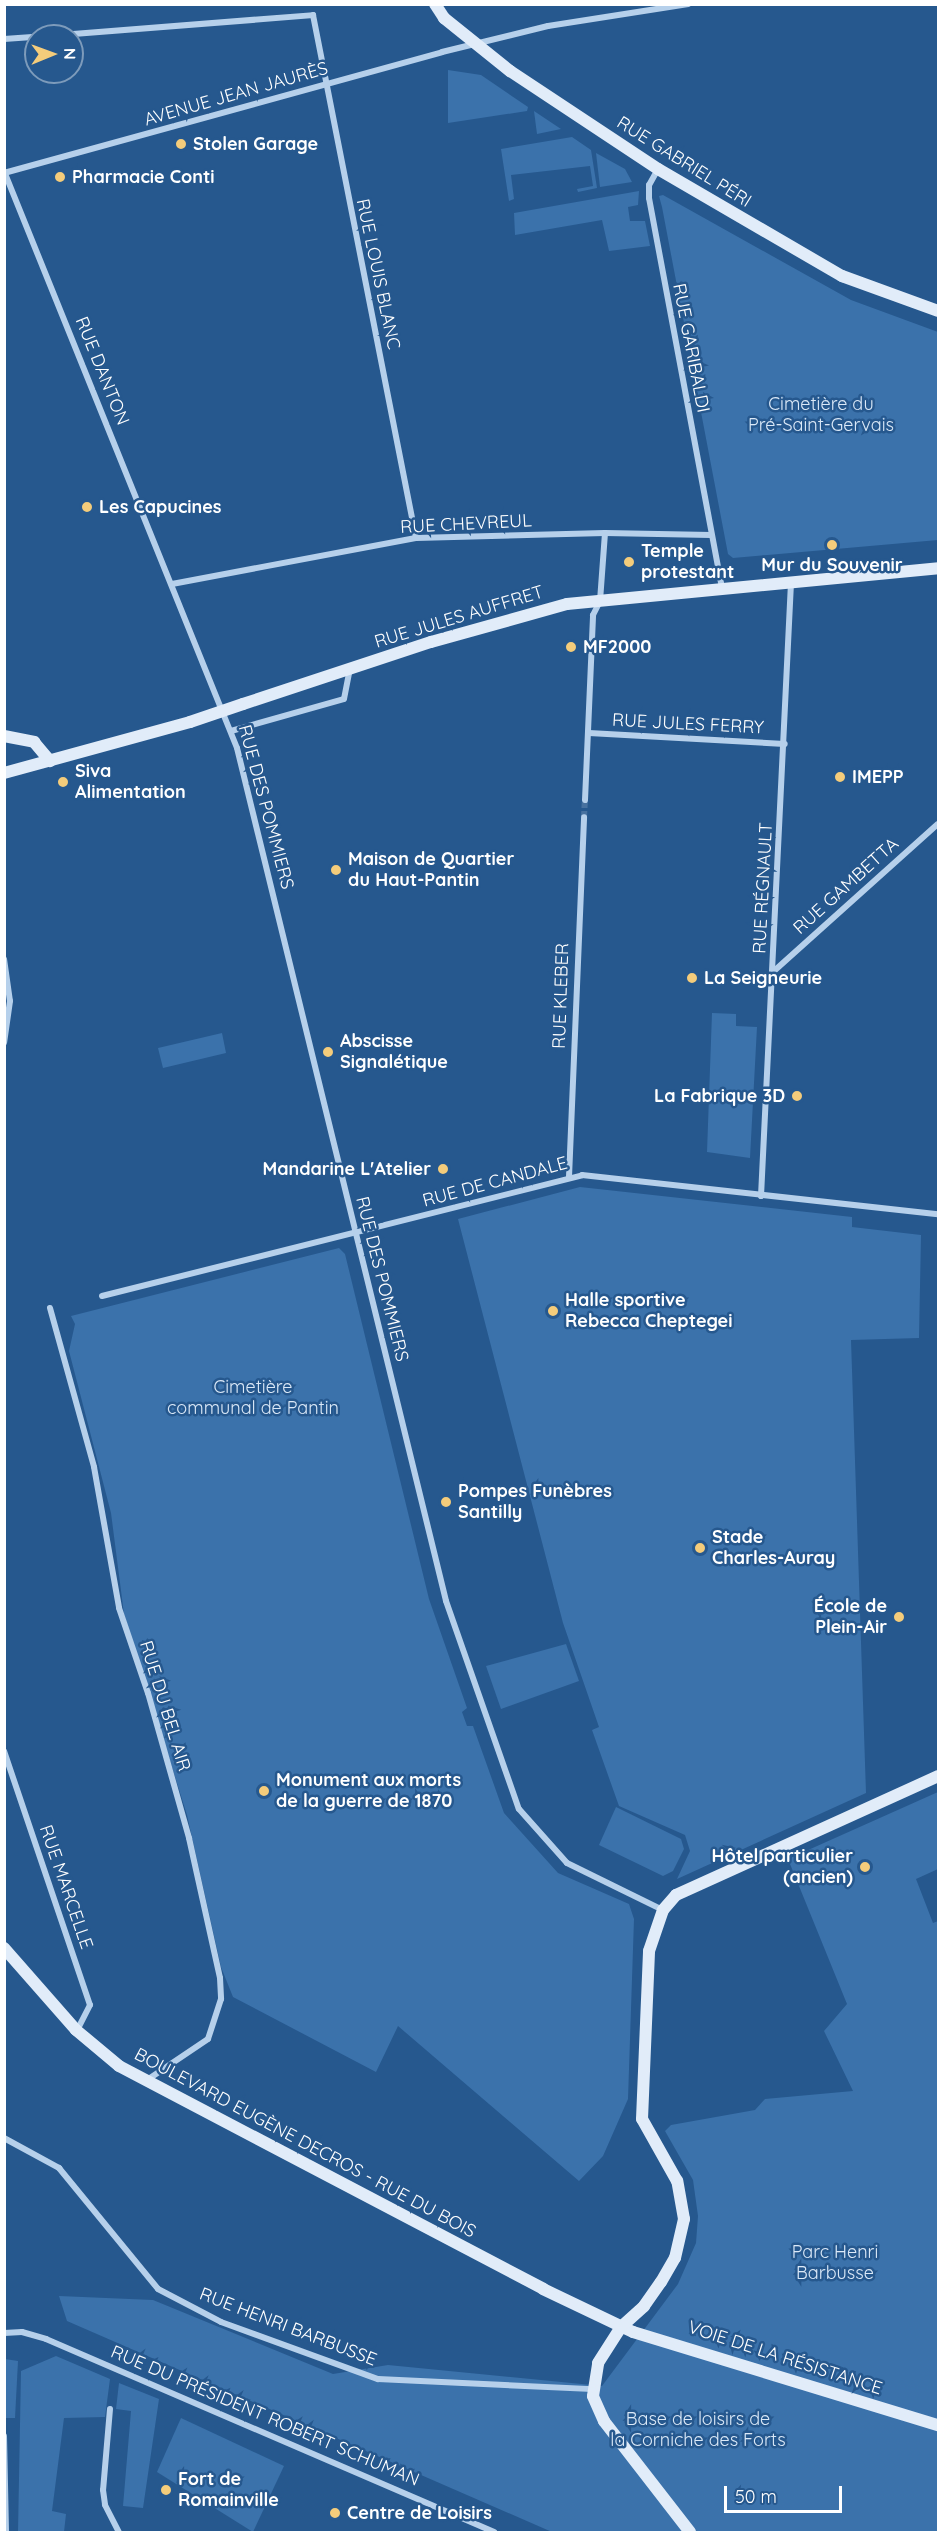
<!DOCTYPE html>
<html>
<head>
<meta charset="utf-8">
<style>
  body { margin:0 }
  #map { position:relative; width:943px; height:2537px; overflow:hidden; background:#26588e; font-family:Quicksand,sans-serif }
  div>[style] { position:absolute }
  .green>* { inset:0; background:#3b72ab }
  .street-tunnel>* { height:6px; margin-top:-3px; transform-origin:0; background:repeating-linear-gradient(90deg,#47719f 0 6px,transparent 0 9px) }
  .street>* { height:6px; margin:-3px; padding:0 3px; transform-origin:3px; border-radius:3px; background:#b6d0eb }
  .secondary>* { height:12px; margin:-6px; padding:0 6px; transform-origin:6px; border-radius:6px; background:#e1ecf9 }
  .secondary-bridge>* { height:12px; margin:-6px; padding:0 6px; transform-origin:6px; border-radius:6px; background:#e1ecf9 }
  .dots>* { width:16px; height:16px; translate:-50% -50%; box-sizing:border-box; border:3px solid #26588e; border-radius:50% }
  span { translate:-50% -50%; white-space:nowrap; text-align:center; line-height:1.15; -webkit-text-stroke:5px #26588e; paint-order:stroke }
  .street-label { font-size:18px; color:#fff }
  .poi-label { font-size:18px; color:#fff; font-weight:700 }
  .left { translate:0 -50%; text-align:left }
  .right { translate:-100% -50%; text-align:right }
  .park-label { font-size:18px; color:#dbe9f8 }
  .frame { position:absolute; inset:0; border:6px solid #fff; pointer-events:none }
  .north { position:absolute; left:24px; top:24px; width:60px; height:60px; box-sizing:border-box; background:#26588e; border:2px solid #7d9bbb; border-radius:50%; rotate:89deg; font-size:16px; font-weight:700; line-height:24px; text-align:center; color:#fff }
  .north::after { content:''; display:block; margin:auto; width:21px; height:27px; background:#f4cc7b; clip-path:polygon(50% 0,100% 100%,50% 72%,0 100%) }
  .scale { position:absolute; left:724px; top:2486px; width:118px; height:27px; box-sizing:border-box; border:3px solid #fff; border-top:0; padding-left:8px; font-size:18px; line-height:21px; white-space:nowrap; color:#fff; -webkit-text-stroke:4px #26588e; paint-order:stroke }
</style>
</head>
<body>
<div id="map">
  <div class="green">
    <div style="clip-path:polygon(448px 70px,481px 75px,528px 107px,527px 111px,448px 123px)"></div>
    <div style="clip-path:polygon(534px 111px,561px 129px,537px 134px)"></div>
    <div style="clip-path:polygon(572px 137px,591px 150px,597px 188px,578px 192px,577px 189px,593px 186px,590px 166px,511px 175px,514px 199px,509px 201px,501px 149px)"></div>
    <div style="clip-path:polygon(596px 153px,625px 169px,632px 182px,600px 187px)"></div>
    <div style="clip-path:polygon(639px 191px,638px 205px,628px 207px,630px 221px,645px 221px,650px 246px,609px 251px,602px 220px,515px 235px,514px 213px)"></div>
    <div style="clip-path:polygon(663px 195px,851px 300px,938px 332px,938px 540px,733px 558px,728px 554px,662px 207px,659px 196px)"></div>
    <div style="clip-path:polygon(712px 1013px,736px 1014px,736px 1026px,757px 1027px,750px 1158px,707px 1152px)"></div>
    <div style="clip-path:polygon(222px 1033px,226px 1053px,163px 1068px,158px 1048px)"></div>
    <div style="clip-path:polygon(580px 1187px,852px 1217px,852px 1227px,921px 1235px,919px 1338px,851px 1340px,866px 1793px,677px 1879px,690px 1851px,685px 1835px,619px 1806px,592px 1730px,599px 1727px,563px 1623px,458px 1219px)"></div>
    <div style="clip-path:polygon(339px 1248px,345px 1254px,429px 1599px,467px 1708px,462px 1712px,467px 1726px,473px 1726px,504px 1813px,558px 1873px,629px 1904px,634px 1919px,628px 2099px,603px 2156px,579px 2181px,398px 2026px,376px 2072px,233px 1997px,221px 1967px,187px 1815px,124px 1614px,111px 1513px,69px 1351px,75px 1324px,71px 1316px)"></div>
    <div style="clip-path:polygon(566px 1644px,579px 1681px,501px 1709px,486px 1666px)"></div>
    <div style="clip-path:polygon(938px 1792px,938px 1869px,916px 1879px,933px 1923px,938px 1921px,938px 2532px,552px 2532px,67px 2321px,59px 2296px,153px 2300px,333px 2374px,388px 2365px,602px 2386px,678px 2284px,696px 2243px,698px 2216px,693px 2180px,665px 2131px,671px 2125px,755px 2110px,765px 2099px,853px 2091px,824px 2031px,847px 2004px,788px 1859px)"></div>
    <div style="clip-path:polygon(616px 1807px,681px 1839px,684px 1849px,673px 1871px,663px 1876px,599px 1845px)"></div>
    <div style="clip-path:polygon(56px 2356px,110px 2379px,105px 2417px,64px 2418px,52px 2511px,66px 2514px,64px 2532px,18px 2532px,21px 2371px)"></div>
    <div style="clip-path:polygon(5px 2359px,18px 2361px,15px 2418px,5px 2418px)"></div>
    <div style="clip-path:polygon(119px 2383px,159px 2399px,143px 2508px,123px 2506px,131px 2411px,116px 2409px)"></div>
    <div style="clip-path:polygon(181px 2418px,284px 2466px,253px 2532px,157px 2472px)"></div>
  </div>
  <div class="street-tunnel">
    <div style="left:584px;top:817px;width:17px;rotate:-87deg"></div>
  </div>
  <div class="street">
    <div style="left:48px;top:36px;width:266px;rotate:-4.5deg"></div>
    <div style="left:313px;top:15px;width:533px;rotate:78.86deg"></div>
    <div style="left:4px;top:39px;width:32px;rotate:-4deg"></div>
    <div style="left:658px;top:169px;width:18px;rotate:119deg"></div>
    <div style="left:649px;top:185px;width:13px;rotate:90deg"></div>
    <div style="left:649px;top:198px;width:398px;rotate:79.4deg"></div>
    <div style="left:4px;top:171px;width:622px;rotate:68.01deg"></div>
    <div style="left:237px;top:748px;width:878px;rotate:76.23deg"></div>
    <div style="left:446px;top:1601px;width:220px;rotate:70.7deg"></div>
    <div style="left:519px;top:1809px;width:72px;rotate:48.4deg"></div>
    <div style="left:567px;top:1863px;width:107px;rotate:26.1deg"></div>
    <div style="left:4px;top:173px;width:454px;rotate:-15.4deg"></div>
    <div style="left:442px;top:52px;width:109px;rotate:-13.8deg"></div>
    <div style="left:548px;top:26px;width:142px;rotate:-8.9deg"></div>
    <div style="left:172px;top:584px;width:248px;rotate:-10.7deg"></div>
    <div style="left:416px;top:538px;width:189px;rotate:-1.5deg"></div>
    <div style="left:605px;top:533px;width:106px;rotate:1.1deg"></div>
    <div style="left:231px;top:731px;width:117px;rotate:-15.8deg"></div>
    <div style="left:344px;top:699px;width:31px;rotate:-79deg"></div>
    <div style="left:589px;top:733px;width:196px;rotate:3.2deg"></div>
    <div style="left:585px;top:800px;width:185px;rotate:-87.5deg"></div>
    <div style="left:593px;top:615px;width:16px;rotate:-63deg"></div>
    <div style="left:600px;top:601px;width:68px;rotate:-85.8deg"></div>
    <div style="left:4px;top:959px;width:42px;rotate:81.9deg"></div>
    <div style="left:10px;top:1001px;width:42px;rotate:98.1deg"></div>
    <div style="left:774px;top:971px;width:220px;rotate:-41.9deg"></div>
    <div style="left:569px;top:1177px;width:360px;rotate:-87.6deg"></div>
    <div style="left:761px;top:1196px;width:615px;rotate:-87.2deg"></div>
    <div style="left:102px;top:1296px;width:495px;rotate:-14.1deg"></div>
    <div style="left:582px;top:1175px;width:358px;rotate:6.3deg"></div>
    <div style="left:50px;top:1308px;width:165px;rotate:74.5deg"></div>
    <div style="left:94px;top:1467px;width:143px;rotate:79.9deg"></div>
    <div style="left:119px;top:1608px;width:90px;rotate:71.2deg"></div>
    <div style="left:148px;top:1693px;width:151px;rotate:74.2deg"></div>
    <div style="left:189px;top:1838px;width:143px;rotate:77.5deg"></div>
    <div style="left:220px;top:1978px;width:21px;rotate:87deg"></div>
    <div style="left:221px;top:1999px;width:42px;rotate:108deg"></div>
    <div style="left:208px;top:2039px;width:73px;rotate:146.1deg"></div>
    <div style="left:4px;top:1751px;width:268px;rotate:71.3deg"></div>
    <div style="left:90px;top:2005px;width:28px;rotate:117deg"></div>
    <div style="left:4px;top:2138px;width:63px;rotate:28.6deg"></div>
    <div style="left:59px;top:2168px;width:156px;rotate:50.7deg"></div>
    <div style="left:158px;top:2289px;width:71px;rotate:27.6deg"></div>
    <div style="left:221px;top:2322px;width:167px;rotate:20deg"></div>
    <div style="left:378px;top:2379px;width:215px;rotate:2.7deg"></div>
    <div style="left:4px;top:2333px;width:18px;rotate:-3deg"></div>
    <div style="left:22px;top:2332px;width:25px;rotate:16deg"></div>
    <div style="left:46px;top:2339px;width:488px;rotate:23.3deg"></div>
    <div style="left:110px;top:2409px;width:81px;rotate:94.9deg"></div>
    <div style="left:103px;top:2490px;width:15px;rotate:82deg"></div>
    <div style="left:105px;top:2505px;width:30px;rotate:63deg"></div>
    <div style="left:4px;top:2436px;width:96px;rotate:88.8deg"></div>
  </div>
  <div class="secondary">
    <div style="left:435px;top:4px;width:17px;rotate:57deg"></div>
    <div style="left:444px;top:18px;width:85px;rotate:38.8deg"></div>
    <div style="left:510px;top:71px;width:178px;rotate:33.5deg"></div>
    <div style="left:658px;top:169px;width:213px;rotate:30.2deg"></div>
    <div style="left:842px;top:276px;width:102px;rotate:20deg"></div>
    <div style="left:243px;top:704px;width:198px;rotate:-18.3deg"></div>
    <div style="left:431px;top:642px;width:141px;rotate:-15.6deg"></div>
    <div style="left:567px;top:604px;width:373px;rotate:-5.5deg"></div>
    <div style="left:4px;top:736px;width:31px;rotate:11deg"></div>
    <div style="left:34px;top:742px;width:25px;rotate:50deg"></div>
    <div style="left:4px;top:773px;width:193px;rotate:-15.3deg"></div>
    <div style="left:4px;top:1948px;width:109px;rotate:48.7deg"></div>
    <div style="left:76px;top:2030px;width:56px;rotate:39.9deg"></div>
    <div style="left:119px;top:2066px;width:479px;rotate:27.7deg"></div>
    <div style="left:543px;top:2289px;width:100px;rotate:25.5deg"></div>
    <div style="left:633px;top:2332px;width:319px;rotate:17deg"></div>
    <div style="left:690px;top:2532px;width:140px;rotate:-127.8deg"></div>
    <div style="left:604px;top:2421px;width:27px;rotate:-114deg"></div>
    <div style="left:593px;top:2396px;width:33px;rotate:-81deg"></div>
    <div style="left:598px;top:2363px;width:43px;rotate:-57.4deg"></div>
    <div style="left:621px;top:2327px;width:31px;rotate:-42deg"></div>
    <div style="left:644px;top:2306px;width:29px;rotate:-55deg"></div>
    <div style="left:661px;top:2282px;width:28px;rotate:-60deg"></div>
    <div style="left:675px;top:2258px;width:40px;rotate:-77deg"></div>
    <div style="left:684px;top:2219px;width:39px;rotate:-100deg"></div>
    <div style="left:677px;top:2181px;width:71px;rotate:-119.4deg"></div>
    <div style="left:642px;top:2119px;width:168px;rotate:-87.6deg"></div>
    <div style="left:649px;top:1951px;width:43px;rotate:-71.1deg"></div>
    <div style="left:663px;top:1910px;width:20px;rotate:-49deg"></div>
    <div style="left:676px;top:1895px;width:288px;rotate:-24.4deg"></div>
  </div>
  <div class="secondary-bridge">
    <div style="left:190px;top:722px;width:56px;rotate:-18.8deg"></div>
  </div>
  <div class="dots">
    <div style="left:181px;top:144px;background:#f4cc7b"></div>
    <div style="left:60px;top:177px;background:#f4cc7b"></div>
    <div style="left:87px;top:507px;background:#f4cc7b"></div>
    <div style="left:832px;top:545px;background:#f4cc7b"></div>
    <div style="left:629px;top:562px;background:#f4cc7b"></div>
    <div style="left:571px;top:647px;background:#f4cc7b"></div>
    <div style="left:840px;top:777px;background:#f4cc7b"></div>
    <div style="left:63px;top:782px;background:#f4cc7b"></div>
    <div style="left:336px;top:870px;background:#f4cc7b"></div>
    <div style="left:692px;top:978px;background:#f4cc7b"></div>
    <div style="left:328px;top:1052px;background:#f4cc7b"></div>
    <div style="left:797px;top:1096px;background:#f4cc7b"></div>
    <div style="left:443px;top:1169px;background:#f4cc7b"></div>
    <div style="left:553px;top:1311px;background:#f4cc7b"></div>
    <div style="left:446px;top:1502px;background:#f4cc7b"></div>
    <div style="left:700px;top:1548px;background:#f4cc7b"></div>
    <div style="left:899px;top:1617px;background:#f4cc7b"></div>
    <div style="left:264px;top:1791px;background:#f4cc7b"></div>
    <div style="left:865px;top:1867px;background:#f4cc7b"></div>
    <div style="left:166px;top:2490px;background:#f4cc7b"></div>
    <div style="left:335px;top:2513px;background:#f4cc7b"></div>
  </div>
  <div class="street-label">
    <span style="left:236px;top:94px;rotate:-16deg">AVENUE JEAN JAURÈS</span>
    <span style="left:684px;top:162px;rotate:32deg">RUE GABRIEL PÉRI</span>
    <span style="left:378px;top:274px;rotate:78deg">RUE LOUIS BLANC</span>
    <span style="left:691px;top:348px;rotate:79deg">RUE GARIBALDI</span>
    <span style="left:102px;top:371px;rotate:68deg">RUE DANTON</span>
    <span style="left:466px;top:524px;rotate:-3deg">RUE CHEVREUL</span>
    <span style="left:459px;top:617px;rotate:-17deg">RUE JULES AUFFRET</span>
    <span style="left:688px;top:724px;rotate:3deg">RUE JULES FERRY</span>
    <span style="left:266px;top:807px;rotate:75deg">RUE DES POMMIERS</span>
    <span style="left:846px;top:886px;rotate:-42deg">RUE GAMBETTA</span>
    <span style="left:763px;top:888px;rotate:-87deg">RUE RÉGNAULT</span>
    <span style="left:561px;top:996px;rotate:-88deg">RUE KLEBER</span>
    <span style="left:495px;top:1182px;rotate:-15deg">RUE DE CANDALE</span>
    <span style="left:382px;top:1279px;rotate:76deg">RUE DES POMMIERS</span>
    <span style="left:165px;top:1706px;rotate:73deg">RUE DU BEL AIR</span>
    <span style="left:66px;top:1887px;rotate:71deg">RUE MARCELLE</span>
    <span style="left:305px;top:2143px;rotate:28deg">BOULEVARD EUGÈNE DECROS - RUE DU BOIS</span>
    <span style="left:288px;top:2327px;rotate:21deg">RUE HENRI BARBUSSE</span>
    <span style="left:785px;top:2358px;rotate:18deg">VOIE DE LA RÉSISTANCE</span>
    <span style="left:265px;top:2416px;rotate:23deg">RUE DU PRÉSIDENT ROBERT SCHUMAN</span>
  </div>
  <div class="poi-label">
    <span class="left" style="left:193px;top:144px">Stolen Garage</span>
    <span class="left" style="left:72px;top:177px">Pharmacie Conti</span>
    <span class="left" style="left:99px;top:507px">Les Capucines</span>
    <span class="left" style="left:641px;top:562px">Temple<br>protestant</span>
    <span style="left:832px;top:565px">Mur du Souvenir</span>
    <span class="left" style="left:583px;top:647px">MF2000</span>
    <span class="left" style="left:75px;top:782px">Siva<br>Alimentation</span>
    <span class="left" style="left:852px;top:777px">IMEPP</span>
    <span class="left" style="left:348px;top:870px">Maison de Quartier<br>du Haut-Pantin</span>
    <span class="left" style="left:704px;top:978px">La Seigneurie</span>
    <span class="left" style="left:340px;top:1052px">Abscisse<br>Signalétique</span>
    <span class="right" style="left:785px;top:1096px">La Fabrique 3D</span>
    <span class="right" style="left:431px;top:1169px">Mandarine L'Atelier</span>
    <span class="left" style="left:565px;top:1311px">Halle sportive<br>Rebecca Cheptegei</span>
    <span class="left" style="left:458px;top:1502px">Pompes Funèbres<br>Santilly</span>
    <span class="left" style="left:712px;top:1548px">Stade<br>Charles-Auray</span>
    <span class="right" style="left:887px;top:1617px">École de<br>Plein-Air</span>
    <span class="left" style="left:276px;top:1791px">Monument aux morts<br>de la guerre de 1870</span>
    <span class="right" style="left:853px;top:1867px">Hôtel particulier<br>(ancien)</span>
    <span class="left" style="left:178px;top:2490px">Fort de<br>Romainville</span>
    <span class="left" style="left:347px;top:2513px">Centre de Loisirs</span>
  </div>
  <div class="park-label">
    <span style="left:821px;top:415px">Cimetière du<br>Pré-Saint-Gervais</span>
    <span style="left:253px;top:1398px">Cimetière<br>communal de Pantin</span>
    <span style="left:835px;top:2263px">Parc Henri<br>Barbusse</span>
    <span style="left:698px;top:2430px">Base de loisirs de<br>la Corniche des Forts</span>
  </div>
  <div class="frame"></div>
  <div class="north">N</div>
  <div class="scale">50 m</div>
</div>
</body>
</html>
